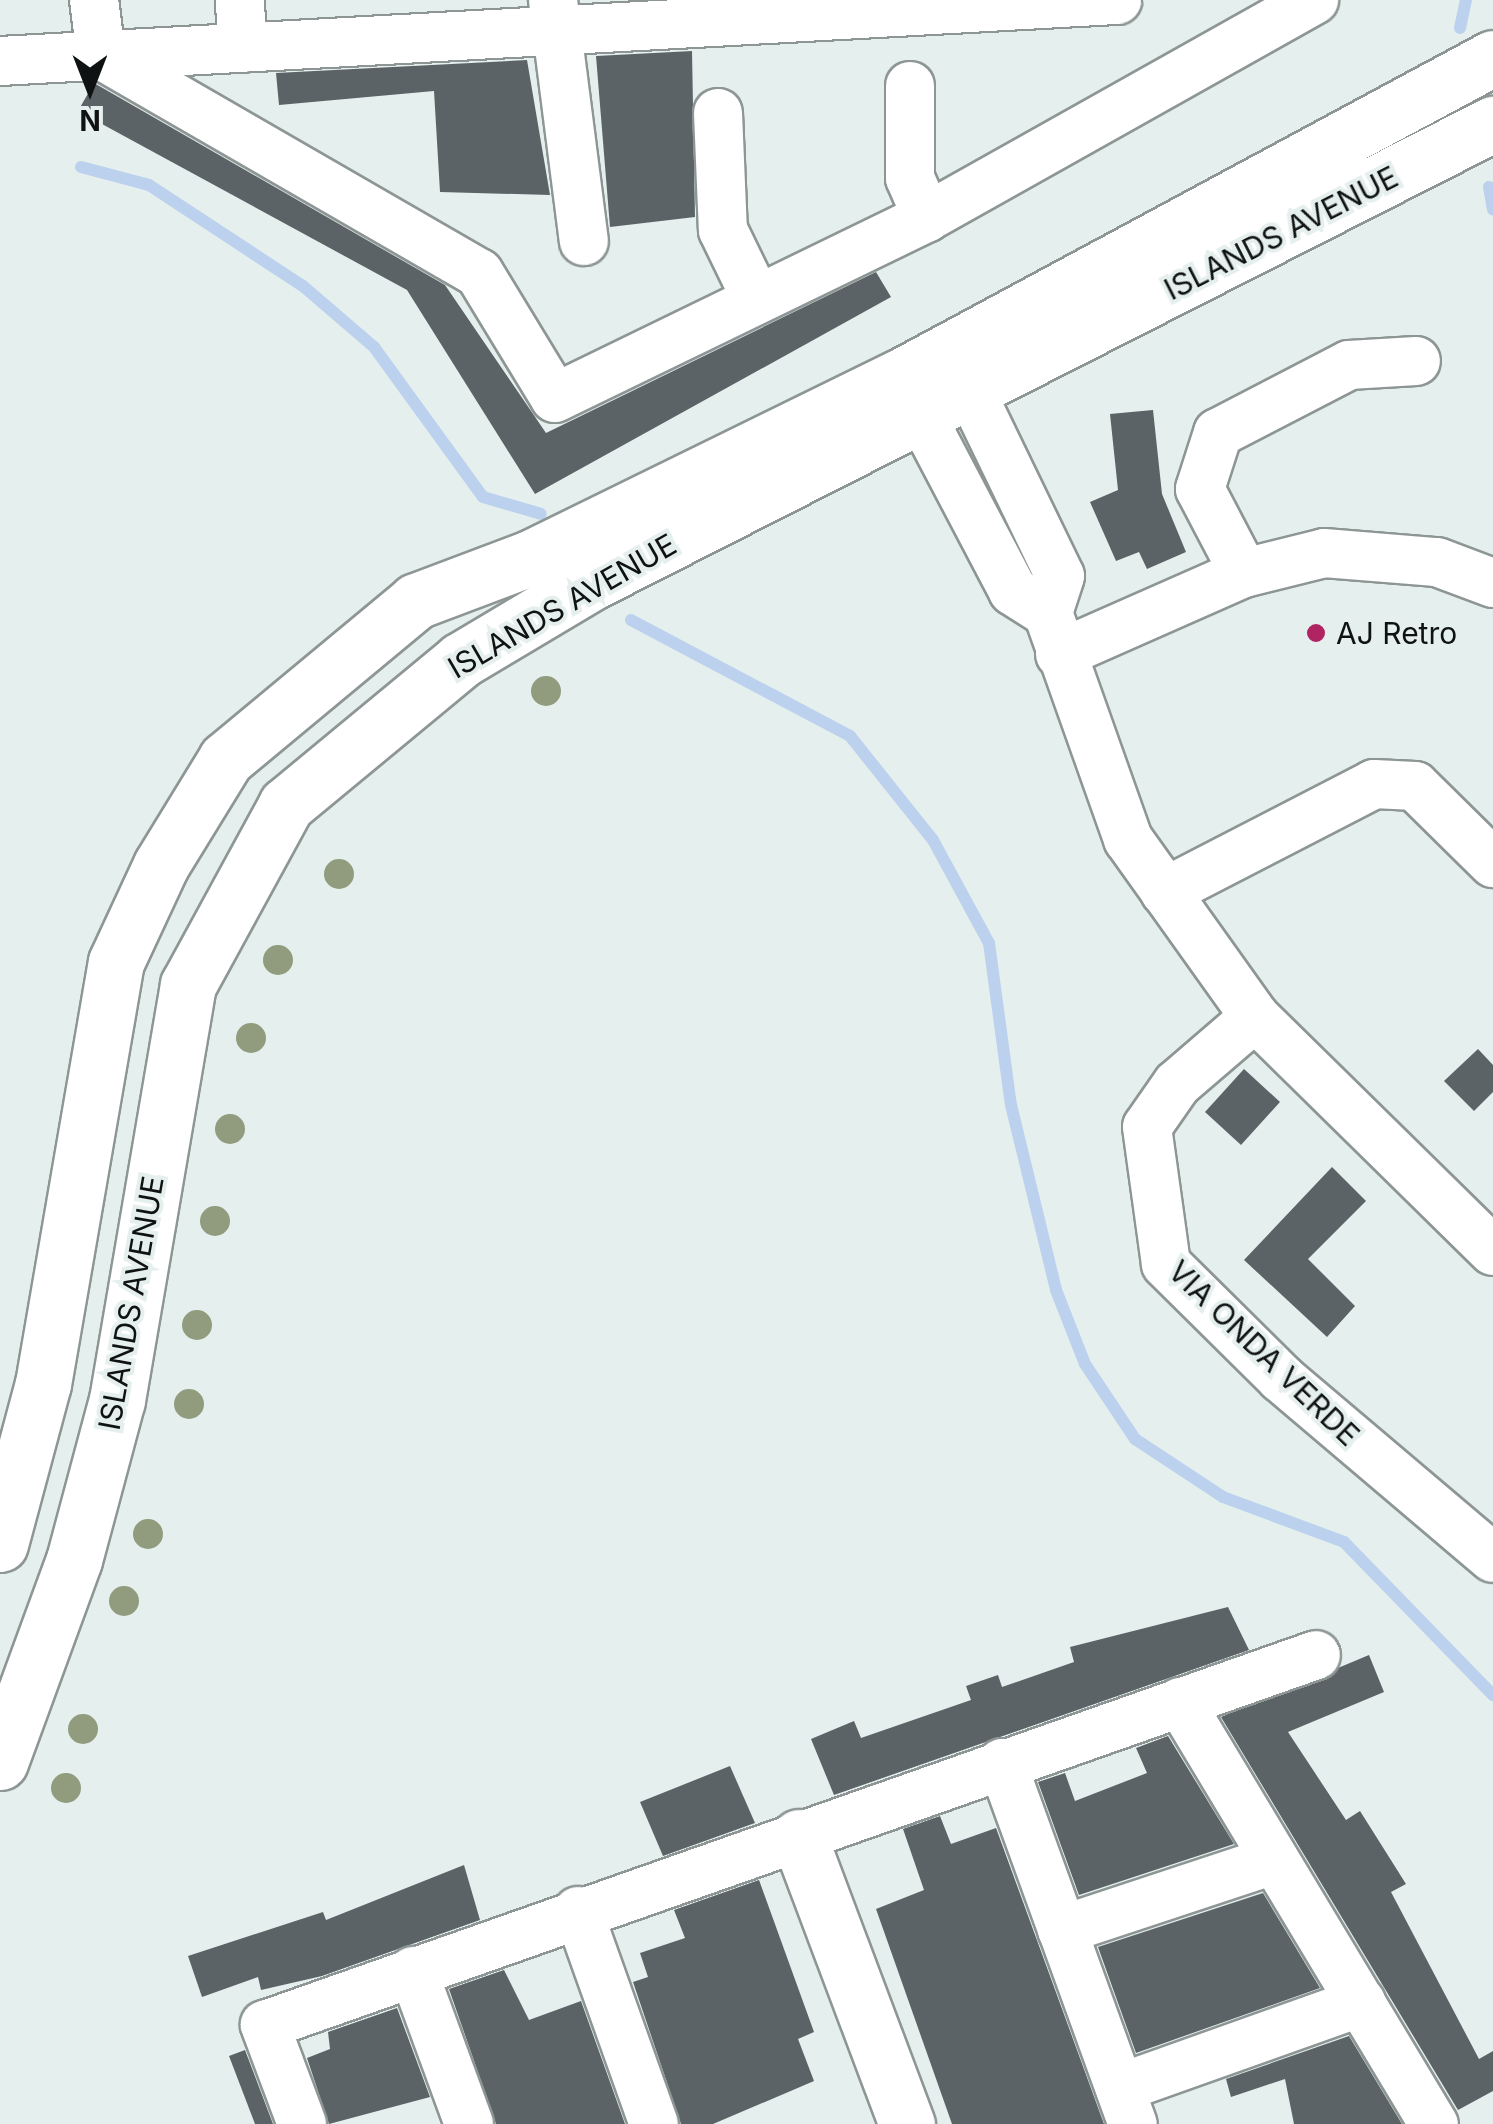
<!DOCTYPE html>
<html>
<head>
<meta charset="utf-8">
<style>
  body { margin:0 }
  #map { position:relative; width:1493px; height:2124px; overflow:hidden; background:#e5efed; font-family:Inter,sans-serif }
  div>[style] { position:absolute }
  .stream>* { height:12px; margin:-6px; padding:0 6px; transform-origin:6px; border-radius:6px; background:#bcd1ee }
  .building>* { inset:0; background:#5b6366 }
  .roads { filter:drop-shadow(2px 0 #8d9695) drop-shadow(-2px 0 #8d9695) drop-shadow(0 2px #8d9695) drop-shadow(0 -2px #8d9695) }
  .street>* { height:48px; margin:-24px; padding:0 24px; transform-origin:24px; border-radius:24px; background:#fff }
  .secondary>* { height:55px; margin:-27.5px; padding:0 27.5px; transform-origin:27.5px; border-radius:27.5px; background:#fff }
  .trees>* { width:30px; height:30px; margin:-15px; border-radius:50%; background:#919b7d }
  .dots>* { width:28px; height:28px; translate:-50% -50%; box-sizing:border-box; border:5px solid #e5efed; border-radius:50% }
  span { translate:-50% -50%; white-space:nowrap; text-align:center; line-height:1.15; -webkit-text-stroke:8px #e5efed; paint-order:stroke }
  .street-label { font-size:30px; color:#0f1212 }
  .poi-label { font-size:30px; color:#0f1212 }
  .left { translate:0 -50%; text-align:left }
  .north { position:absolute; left:40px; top:40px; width:100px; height:100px; -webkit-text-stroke:8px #e5efed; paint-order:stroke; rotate:180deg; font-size:28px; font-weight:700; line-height:40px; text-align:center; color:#0f1212 }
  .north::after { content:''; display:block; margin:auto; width:35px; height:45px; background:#0f1212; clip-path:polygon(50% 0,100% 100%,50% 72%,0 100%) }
</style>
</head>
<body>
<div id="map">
  <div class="stream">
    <div style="left:1460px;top:28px;width:29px;rotate:-78deg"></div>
    <div style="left:81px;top:167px;width:70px;rotate:14.8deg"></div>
    <div style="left:149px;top:185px;width:184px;rotate:33.3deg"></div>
    <div style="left:303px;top:286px;width:94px;rotate:40.7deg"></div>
    <div style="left:374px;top:347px;width:185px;rotate:54deg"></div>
    <div style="left:483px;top:497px;width:60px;rotate:16.3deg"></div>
    <div style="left:1489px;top:187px;width:23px;rotate:80deg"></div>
    <div style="left:631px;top:620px;width:248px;rotate:27.9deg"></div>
    <div style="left:850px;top:736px;width:133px;rotate:51.4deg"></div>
    <div style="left:933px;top:840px;width:117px;rotate:61.5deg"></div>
    <div style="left:989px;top:943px;width:163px;rotate:82.3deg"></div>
    <div style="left:1011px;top:1105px;width:190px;rotate:76.3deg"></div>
    <div style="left:1056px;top:1290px;width:79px;rotate:68.6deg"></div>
    <div style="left:1085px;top:1364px;width:90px;rotate:56.3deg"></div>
    <div style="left:1135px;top:1439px;width:105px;rotate:33.4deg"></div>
    <div style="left:1223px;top:1497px;width:129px;rotate:20.4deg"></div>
    <div style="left:1344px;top:1542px;width:214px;rotate:45.8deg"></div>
  </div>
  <div class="building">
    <div style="clip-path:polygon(692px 51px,695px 217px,610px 227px,596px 56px)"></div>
    <div style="clip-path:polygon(527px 60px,550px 195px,440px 192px,434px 91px,279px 105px,276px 73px)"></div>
    <div style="clip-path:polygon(94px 83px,445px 285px,546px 433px,876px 272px,891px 297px,535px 494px,407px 290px,78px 111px)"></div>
    <div style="clip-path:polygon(1153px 410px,1162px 494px,1186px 552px,1147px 569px,1139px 552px,1116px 561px,1090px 502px,1118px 490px,1110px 414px)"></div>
    <div style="clip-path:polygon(1478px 1049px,1493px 1065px,1493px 1092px,1474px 1111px,1444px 1081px)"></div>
    <div style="clip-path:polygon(1244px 1069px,1280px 1102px,1241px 1145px,1205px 1112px)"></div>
    <div style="clip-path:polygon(1332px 1167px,1366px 1201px,1308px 1259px,1355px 1306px,1327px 1337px,1244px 1260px)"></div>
    <div style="clip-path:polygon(1228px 1607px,1249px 1650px,834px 1795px,811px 1739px,854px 1721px,861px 1738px,971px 1700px,966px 1686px,998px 1675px,1002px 1687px,1074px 1662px,1070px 1647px)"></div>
    <div style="clip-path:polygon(1369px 1655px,1384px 1692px,1288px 1732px,1346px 1820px,1360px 1811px,1406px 1884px,1391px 1892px,1479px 2059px,1493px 2051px,1493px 2091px,1458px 2110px,1221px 1717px)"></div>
    <div style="clip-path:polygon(1168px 1736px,1234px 1844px,1079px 1895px,1038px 1782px,1065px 1773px,1075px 1801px,1147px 1773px,1136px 1748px)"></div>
    <div style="clip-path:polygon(730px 1766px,755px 1823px,663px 1856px,640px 1802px)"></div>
    <div style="clip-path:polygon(940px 1816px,951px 1844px,996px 1828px,1104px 2124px,952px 2124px,876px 1909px,924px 1890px,903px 1829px)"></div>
    <div style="clip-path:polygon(464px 1865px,480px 1920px,322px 1976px,261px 1990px,258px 1977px,202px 1997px,188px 1956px,323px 1912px,326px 1920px)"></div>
    <div style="clip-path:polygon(759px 1880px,814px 2032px,798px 2039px,814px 2081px,713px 2124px,681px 2124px,633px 1982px,648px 1977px,640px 1953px,685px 1938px,674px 1910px)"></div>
    <div style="clip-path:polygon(1263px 1893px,1320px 1988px,1136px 2053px,1098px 1947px)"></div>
    <div style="clip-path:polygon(504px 1970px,529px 2020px,581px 2001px,625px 2124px,496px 2124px,449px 1989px)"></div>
    <div style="clip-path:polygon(397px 2008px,430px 2097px,329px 2124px,307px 2058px,330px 2049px,328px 2032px)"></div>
    <div style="clip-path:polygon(1349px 2036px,1402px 2124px,1294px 2124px,1285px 2079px,1231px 2097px,1226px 2079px)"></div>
    <div style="clip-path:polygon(245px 2050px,273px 2124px,255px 2124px,229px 2056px)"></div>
  </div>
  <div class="roads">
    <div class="street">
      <div style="left:94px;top:0;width:55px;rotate:82.7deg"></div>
      <div style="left:101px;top:55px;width:436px;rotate:30deg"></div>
      <div style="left:479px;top:273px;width:146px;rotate:58.7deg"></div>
      <div style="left:555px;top:398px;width:414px;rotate:-25.9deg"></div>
      <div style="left:927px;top:217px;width:444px;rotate:-29.3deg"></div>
      <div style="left:240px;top:0;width:48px;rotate:87.6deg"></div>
      <div style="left:553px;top:0;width:243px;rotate:82.7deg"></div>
      <div style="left:0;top:61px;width:1119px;rotate:-3.13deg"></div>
      <div style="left:910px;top:86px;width:92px;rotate:90deg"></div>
      <div style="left:910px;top:178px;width:43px;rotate:66.4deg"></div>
      <div style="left:718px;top:113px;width:117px;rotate:87.6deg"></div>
      <div style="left:723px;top:230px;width:73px;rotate:64.1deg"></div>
      <div style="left:955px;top:359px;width:241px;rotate:64.2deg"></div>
      <div style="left:1060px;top:576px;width:39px;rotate:108deg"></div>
      <div style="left:1048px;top:613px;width:240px;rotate:70.5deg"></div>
      <div style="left:1128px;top:839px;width:219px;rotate:54.5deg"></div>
      <div style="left:1255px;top:1017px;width:334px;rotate:44.5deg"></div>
      <div style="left:904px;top:383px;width:235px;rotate:62.3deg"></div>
      <div style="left:1013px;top:591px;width:41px;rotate:32.2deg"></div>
      <div style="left:1244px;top:573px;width:95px;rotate:-117.6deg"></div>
      <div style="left:1200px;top:489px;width:59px;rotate:-72.2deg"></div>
      <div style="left:1218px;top:433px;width:148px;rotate:-27.4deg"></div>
      <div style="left:1349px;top:365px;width:67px;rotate:-3.4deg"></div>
      <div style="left:1060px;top:654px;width:201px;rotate:-23.8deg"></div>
      <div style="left:1244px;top:573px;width:82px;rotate:-14deg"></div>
      <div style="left:1324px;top:553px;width:113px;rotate:4.6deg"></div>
      <div style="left:1437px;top:562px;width:60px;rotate:20.6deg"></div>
      <div style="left:1165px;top:892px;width:235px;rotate:-27.3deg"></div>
      <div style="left:1374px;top:784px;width:41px;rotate:2.8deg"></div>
      <div style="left:1415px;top:786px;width:110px;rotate:44.6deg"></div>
      <div style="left:1255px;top:1017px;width:103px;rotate:139.3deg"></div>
      <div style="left:1177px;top:1084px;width:52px;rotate:124.9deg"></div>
      <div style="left:1147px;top:1127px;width:138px;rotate:82.1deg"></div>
      <div style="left:1166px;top:1264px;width:162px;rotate:44.7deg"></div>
      <div style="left:1281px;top:1378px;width:278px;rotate:40.3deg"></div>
      <div style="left:1180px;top:1702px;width:493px;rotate:59deg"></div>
      <div style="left:1002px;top:1763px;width:384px;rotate:70.1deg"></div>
      <div style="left:578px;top:1911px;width:226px;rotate:70.4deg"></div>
      <div style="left:1062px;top:1930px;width:223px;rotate:-18.3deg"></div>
      <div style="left:413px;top:1971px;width:163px;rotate:69.9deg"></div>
      <div style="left:1120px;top:2088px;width:256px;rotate:-19.6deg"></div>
      <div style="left:302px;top:2124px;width:106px;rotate:-110.5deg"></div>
      <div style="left:265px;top:2025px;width:1114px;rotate:-19.39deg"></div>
    </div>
    <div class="secondary">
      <div style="left:0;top:1544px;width:166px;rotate:-75deg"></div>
      <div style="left:43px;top:1384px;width:428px;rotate:-80.2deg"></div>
      <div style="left:116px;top:962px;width:107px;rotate:-65.1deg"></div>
      <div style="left:161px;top:865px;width:124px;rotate:-58.5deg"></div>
      <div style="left:226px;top:759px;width:247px;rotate:-39.7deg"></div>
      <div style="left:416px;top:601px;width:120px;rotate:-20.6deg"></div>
      <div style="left:528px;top:559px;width:414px;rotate:-26.1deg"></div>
      <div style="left:900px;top:377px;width:673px;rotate:-28.28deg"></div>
      <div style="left:0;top:1762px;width:215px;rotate:-69.9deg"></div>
      <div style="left:74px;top:1560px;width:166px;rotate:-75deg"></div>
      <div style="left:117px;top:1400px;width:421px;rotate:-80.3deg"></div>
      <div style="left:188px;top:985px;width:205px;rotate:-61.4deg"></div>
      <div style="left:286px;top:805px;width:227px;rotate:-39.6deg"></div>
      <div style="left:461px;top:660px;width:152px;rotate:-30.8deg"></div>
      <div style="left:592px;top:582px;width:1011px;rotate:-26.95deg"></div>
      <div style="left:799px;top:1837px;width:307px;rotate:69.4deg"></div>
    </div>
  </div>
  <div class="trees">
    <div style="left:546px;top:691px"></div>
    <div style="left:339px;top:874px"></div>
    <div style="left:278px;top:960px"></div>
    <div style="left:251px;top:1038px"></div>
    <div style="left:230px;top:1129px"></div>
    <div style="left:215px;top:1221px"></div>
    <div style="left:197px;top:1325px"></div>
    <div style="left:189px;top:1404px"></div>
    <div style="left:148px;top:1534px"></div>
    <div style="left:124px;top:1601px"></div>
    <div style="left:83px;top:1729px"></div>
    <div style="left:66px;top:1788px"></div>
  </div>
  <div class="dots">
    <div style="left:1316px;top:633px;background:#af2461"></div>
  </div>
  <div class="street-label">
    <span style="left:1281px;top:233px;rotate:-27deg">ISLANDS AVENUE</span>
    <span style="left:562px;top:606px;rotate:-30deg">ISLANDS AVENUE</span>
    <span style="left:131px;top:1303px;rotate:-80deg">ISLANDS AVENUE</span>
    <span style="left:1264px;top:1353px;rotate:44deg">VIA ONDA VERDE</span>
  </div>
  <div class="poi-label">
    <span class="left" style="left:1336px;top:633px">AJ Retro</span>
  </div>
  <div class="north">N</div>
</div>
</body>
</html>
